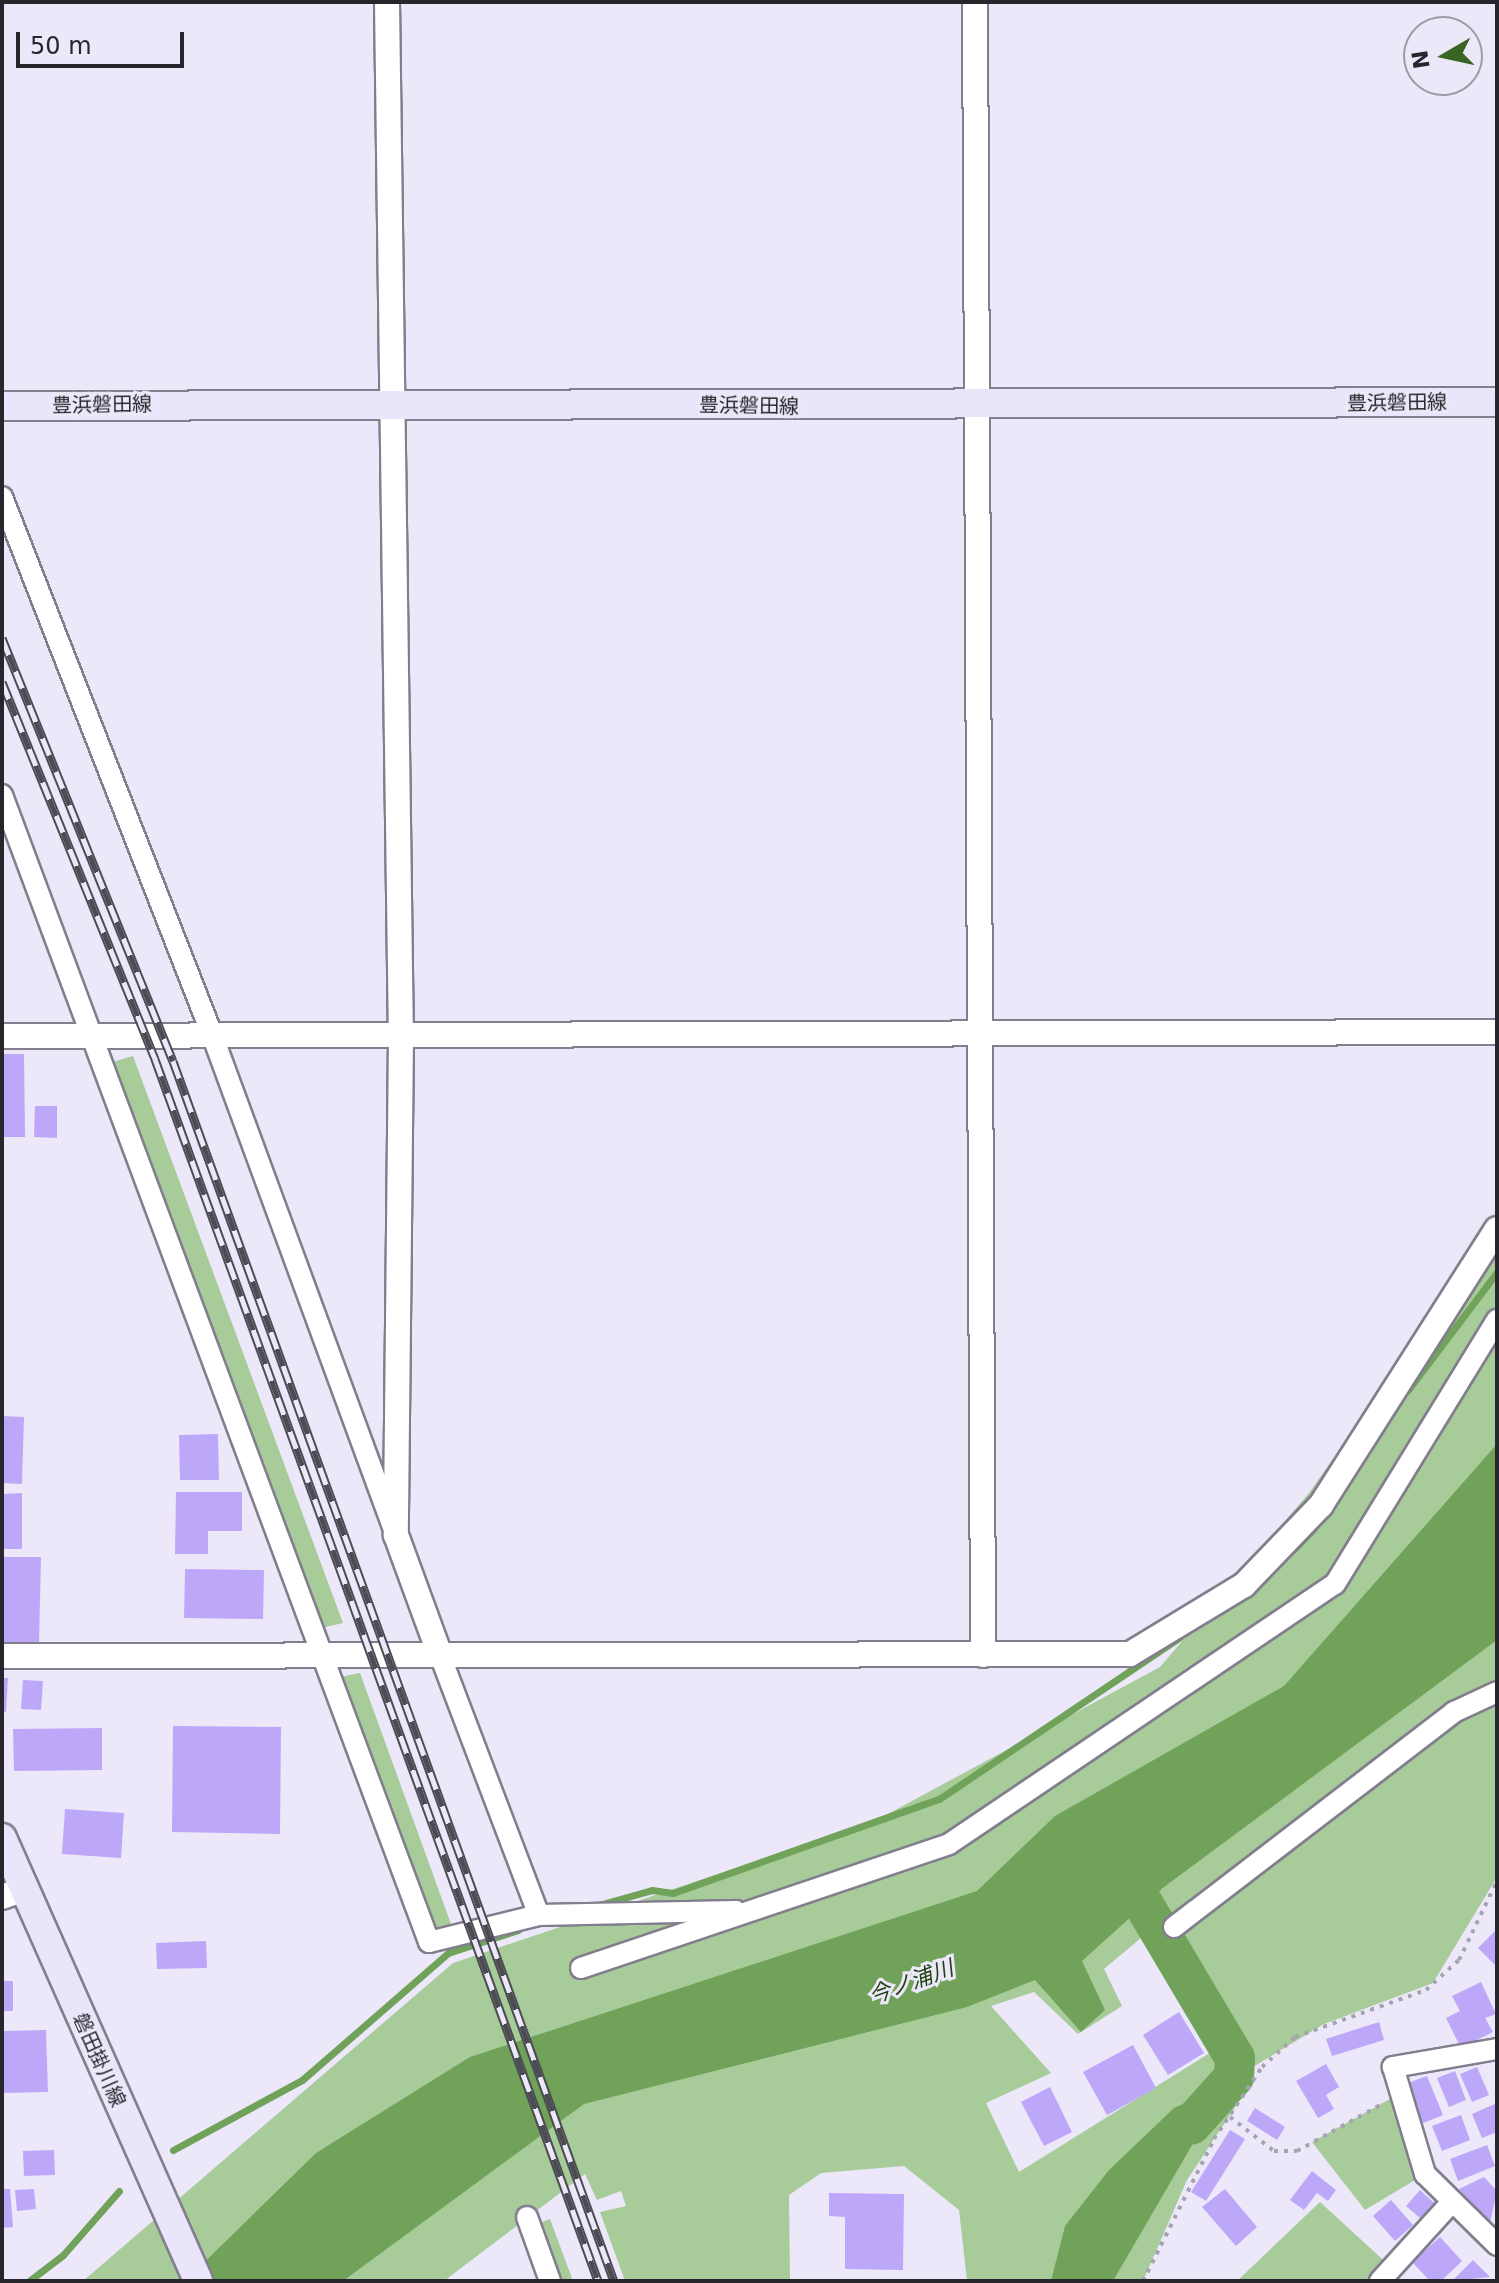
<!DOCTYPE html>
<html>
<head>
<meta charset="utf-8">
<style>
  body { margin:0 }
  #map { position:relative; width:1499px; height:2283px; overflow:hidden; background:#ece8fa; font-family:"DejaVu Sans","Noto Sans JP",sans-serif }
  div>[style] { position:absolute }
  .green>* { inset:0; background:#a8cb9a }
  .water>* { inset:0; background:#70a359 }
  .stream>* { height:7px; margin:-3.5px; padding:0 3.5px; transform-origin:3.5px; border-radius:3.5px; background:#70a359 }
  .river>* { height:40px; margin:-20px; padding:0 20px; transform-origin:20px; border-radius:20px; background:#70a359 }
  .building>* { inset:0; background:#bda7f9 }
  .path>* { height:4px; margin-top:-2px; transform-origin:0; background:repeating-linear-gradient(90deg,#a7a4b2 0 4px,transparent 0 10px) }
  .roads { filter:drop-shadow(2px 0 #827e8e) drop-shadow(-2px 0 #827e8e) drop-shadow(0 2px #827e8e) drop-shadow(0 -2px #827e8e) }
  .minor>* { height:20px; margin:-10px; padding:0 10px; transform-origin:10px; border-radius:10px; background:#fff }
  .tertiary>* { height:24px; margin:-12px; padding:0 12px; transform-origin:12px; border-radius:12px; background:#fff }
  .secondary>* { height:28px; margin:-14px; padding:0 14px; transform-origin:14px; border-radius:14px; background:#eae5fa }
  .rail>* { height:9px; margin-top:-4.5px; transform-origin:0; background:repeating-linear-gradient(90deg,#ece8fa 0 18px,#4d4b54 0 36px); box-sizing:border-box; border-block:2px solid #4d4b54 }
  span { translate:-50% -50%; white-space:nowrap; text-align:center; line-height:1.15; -webkit-text-stroke:6px #ece8fa; paint-order:stroke }
  .street-label { font-size:20px; color:#27262c }
  .water-label { font-size:22px; color:#21430f; font-style:italic }
  .frame { position:absolute; inset:0; border:4px solid #27262c; pointer-events:none }
  .north { position:absolute; left:1403px; top:16px; width:80px; height:80px; box-sizing:border-box; background:#ece8fa; border:2px solid #9d9aa8; border-radius:50%; rotate:261deg; font-size:22px; font-weight:700; line-height:32px; text-align:center; color:#27262c }
  .north::after { content:''; display:block; margin:auto; width:28px; height:36px; background:#386523; clip-path:polygon(50% 0,100% 100%,50% 72%,0 100%) }
  .scale { position:absolute; left:16px; top:32px; width:168px; height:36px; box-sizing:border-box; border:4px solid #27262c; border-top:0; padding-left:10px; font-size:24px; line-height:28px; white-space:nowrap; color:#27262c; -webkit-text-stroke:6px #ece8fa; paint-order:stroke }
</style>
</head>
<body>
<div id="map">
  <div class="green">
    <div style="clip-path:polygon(133px 1056px,343px 1623px,313px 1630px,106px 1064px)"></div>
    <div style="clip-path:polygon(evenodd,1497px 1226px,1497px 1877px,1433px 1983px,1324px 2024px,1248px 2070px,1236px 2106px,1187px 2180px,1143px 2281px,967px 2281px,959px 2210px,904px 2166px,821px 2173px,789px 2195px,790px 2281px,625px 2281px,600px 2212px,626px 2206px,621px 2191px,597px 2200px,585px 2174px,444px 2281px,83px 2281px,453px 1963px,873px 1822px,1160px 1667px,1309px 1493px,1497px 1226px,1141px 1938px,1213px 2051px,1019px 2172px,986px 2103px,1051px 2073px,991px 2006px,1034px 1992px,1078px 2034px,1122px 2006px,1104px 1969px,1141px 1938px)"></div>
    <div style="clip-path:polygon(360px 1673px,455px 1935px,429px 1942px,340px 1677px)"></div>
    <div style="clip-path:polygon(1401px 2093px,1425px 2174px,1365px 2210px,1312px 2142px)"></div>
    <div style="clip-path:polygon(1320px 2202px,1392px 2268px,1380px 2281px,1237px 2281px)"></div>
    <div style="clip-path:polygon(550px 2219px,573px 2281px,550px 2281px,530px 2226px)"></div>
  </div>
  <div class="water">
    <div style="clip-path:polygon(1497px 1444px,1497px 1640px,1164px 1887px,1082px 1961px,1105px 2010px,1081px 2032px,1035px 1980px,967px 2007px,584px 2104px,343px 2281px,185px 2281px,316px 2153px,470px 2057px,977px 1891px,1055px 1816px,1284px 1686px)"></div>
    <div style="clip-path:polygon(1227px 2085px,1113px 2281px,1051px 2281px,1065px 2226px,1109px 2170px,1174px 2108px)"></div>
  </div>
  <div class="stream">
    <div style="left:1408px;top:1390px;width:148px;rotate:-53deg"></div>
    <div style="left:1294px;top:1549px;width:28px;rotate:-46deg"></div>
    <div style="left:595px;top:1906px;width:59px;rotate:-15.7deg"></div>
    <div style="left:652px;top:1890px;width:21px;rotate:8deg"></div>
    <div style="left:673px;top:1893px;width:282px;rotate:-19.5deg"></div>
    <div style="left:939px;top:1799px;width:290px;rotate:-33.9deg"></div>
    <div style="left:173px;top:2150px;width:147px;rotate:-28.5deg"></div>
    <div style="left:302px;top:2080px;width:194px;rotate:-41deg"></div>
    <div style="left:448px;top:1953px;width:74px;rotate:-18.2deg"></div>
    <div style="left:29px;top:2281px;width:43px;rotate:-37.4deg"></div>
    <div style="left:63px;top:2255px;width:85px;rotate:-48.8deg"></div>
  </div>
  <div class="river">
    <div style="left:1122px;top:1868px;width:221px;rotate:59.3deg"></div>
    <div style="left:1235px;top:2058px;width:19px;rotate:93deg"></div>
    <div style="left:1234px;top:2077px;width:64px;rotate:131.9deg"></div>
  </div>
  <div class="building">
    <div style="clip-path:polygon(2px 1054px,24px 1054px,25px 1137px,2px 1137px)"></div>
    <div style="clip-path:polygon(35px 1106px,57px 1106px,57px 1138px,34px 1137px)"></div>
    <div style="clip-path:polygon(2px 1416px,24px 1417px,22px 1484px,2px 1483px)"></div>
    <div style="clip-path:polygon(218px 1434px,219px 1480px,180px 1480px,179px 1435px)"></div>
    <div style="clip-path:polygon(176px 1492px,242px 1492px,242px 1531px,208px 1531px,208px 1554px,175px 1554px)"></div>
    <div style="clip-path:polygon(22px 1493px,22px 1549px,2px 1549px,2px 1494px)"></div>
    <div style="clip-path:polygon(2px 1557px,41px 1557px,39px 1643px,2px 1643px)"></div>
    <div style="clip-path:polygon(185px 1569px,264px 1570px,263px 1619px,184px 1618px)"></div>
    <div style="clip-path:polygon(2px 1678px,8px 1678px,6px 1712px,2px 1711px)"></div>
    <div style="clip-path:polygon(23px 1680px,43px 1681px,41px 1710px,21px 1709px)"></div>
    <div style="clip-path:polygon(173px 1726px,281px 1727px,280px 1834px,172px 1832px)"></div>
    <div style="clip-path:polygon(102px 1728px,102px 1770px,14px 1771px,13px 1729px)"></div>
    <div style="clip-path:polygon(65px 1809px,124px 1813px,121px 1858px,62px 1854px)"></div>
    <div style="clip-path:polygon(1497px 1929px,1497px 1967px,1478px 1948px)"></div>
    <div style="clip-path:polygon(206px 1941px,207px 1968px,157px 1969px,156px 1943px)"></div>
    <div style="clip-path:polygon(2px 1981px,13px 1981px,13px 2011px,2px 2011px)"></div>
    <div style="clip-path:polygon(1481px 1982px,1496px 2014px,1485px 2018px,1493px 2032px,1461px 2048px,1446px 2018px,1460px 2011px,1452px 1996px)"></div>
    <div style="clip-path:polygon(1179px 2012px,1204px 2053px,1168px 2075px,1143px 2035px)"></div>
    <div style="clip-path:polygon(1379px 2022px,1384px 2040px,1332px 2056px,1326px 2039px)"></div>
    <div style="clip-path:polygon(46px 2030px,48px 2092px,2px 2093px,2px 2031px)"></div>
    <div style="clip-path:polygon(1133px 2045px,1156px 2088px,1107px 2115px,1083px 2072px)"></div>
    <div style="clip-path:polygon(1326px 2064px,1339px 2087px,1326px 2095px,1334px 2109px,1318px 2118px,1296px 2081px)"></div>
    <div style="clip-path:polygon(1477px 2067px,1489px 2095px,1472px 2102px,1460px 2074px)"></div>
    <div style="clip-path:polygon(1455px 2071px,1466px 2100px,1449px 2107px,1437px 2078px)"></div>
    <div style="clip-path:polygon(1427px 2076px,1443px 2115px,1421px 2124px,1405px 2084px)"></div>
    <div style="clip-path:polygon(1050px 2087px,1072px 2132px,1044px 2146px,1021px 2102px)"></div>
    <div style="clip-path:polygon(1497px 2103px,1497px 2132px,1482px 2138px,1472px 2114px)"></div>
    <div style="clip-path:polygon(1255px 2108px,1285px 2127px,1277px 2140px,1247px 2121px)"></div>
    <div style="clip-path:polygon(1461px 2115px,1470px 2140px,1442px 2151px,1432px 2126px)"></div>
    <div style="clip-path:polygon(1230px 2130px,1245px 2139px,1206px 2201px,1191px 2192px)"></div>
    <div style="clip-path:polygon(1487px 2145px,1495px 2166px,1458px 2181px,1450px 2159px)"></div>
    <div style="clip-path:polygon(54px 2150px,55px 2175px,24px 2176px,23px 2151px)"></div>
    <div style="clip-path:polygon(1312px 2171px,1336px 2190px,1328px 2201px,1317px 2193px,1304px 2210px,1290px 2200px)"></div>
    <div style="clip-path:polygon(1484px 2177px,1497px 2191px,1490px 2223px,1459px 2189px)"></div>
    <div style="clip-path:polygon(2px 2189px,10px 2189px,13px 2227px,2px 2228px)"></div>
    <div style="clip-path:polygon(34px 2189px,36px 2209px,17px 2211px,15px 2190px)"></div>
    <div style="clip-path:polygon(1225px 2189px,1257px 2227px,1236px 2246px,1202px 2207px)"></div>
    <div style="clip-path:polygon(1420px 2190px,1434px 2203px,1420px 2218px,1406px 2206px)"></div>
    <div style="clip-path:polygon(829px 2193px,904px 2194px,903px 2270px,845px 2269px,845px 2217px,829px 2216px)"></div>
    <div style="clip-path:polygon(1391px 2200px,1413px 2225px,1395px 2241px,1373px 2216px)"></div>
    <div style="clip-path:polygon(1440px 2237px,1462px 2261px,1441px 2281px,1430px 2281px,1412px 2262px)"></div>
    <div style="clip-path:polygon(1473px 2260px,1490px 2277px,1452px 2281px)"></div>
  </div>
  <div class="path">
    <div style="left:1230px;top:2117px;width:56px;rotate:37.7deg"></div>
    <div style="left:1274px;top:2151px;width:23px"></div>
    <div style="left:1297px;top:2151px;width:97px;rotate:-28.9deg"></div>
    <div style="left:1143px;top:2281px;width:159px;rotate:-63.4deg"></div>
    <div style="left:1214px;top:2139px;width:87px;rotate:-56.3deg"></div>
    <div style="left:1262px;top:2067px;width:45px;rotate:-42.3deg"></div>
    <div style="left:1295px;top:2037px;width:139px;rotate:-19.7deg"></div>
    <div style="left:1426px;top:1990px;width:45px;rotate:-42.3deg"></div>
    <div style="left:1459px;top:1960px;width:88px;rotate:-64.3deg"></div>
  </div>
  <div class="roads">
    <div class="minor">
      <div style="left:2px;top:497px;width:580px;rotate:68.66deg"></div>
      <div style="left:213px;top:1037px;width:522px;rotate:69.83deg"></div>
      <div style="left:2px;top:795px;width:1224px;rotate:69.58deg"></div>
      <div style="left:429px;top:1942px;width:113px;rotate:-13.8deg"></div>
      <div style="left:440px;top:1655px;width:278px;rotate:69.2deg"></div>
      <div style="left:539px;top:1915px;width:197px;rotate:-1.2deg"></div>
      <div style="left:1174px;top:1927px;width:353px;rotate:-37.5deg"></div>
      <div style="left:1454px;top:1712px;width:47px;rotate:-24.9deg"></div>
      <div style="left:581px;top:1968px;width:388px;rotate:-18.6deg"></div>
      <div style="left:949px;top:1844px;width:465px;rotate:-34deg"></div>
      <div style="left:1335px;top:1584px;width:310px;rotate:-58.5deg"></div>
      <div style="left:1497px;top:2049px;width:106px;rotate:170.2deg"></div>
      <div style="left:1393px;top:2067px;width:112px;rotate:73.3deg"></div>
      <div style="left:1425px;top:2174px;width:101px;rotate:44.6deg"></div>
      <div style="left:527px;top:2217px;width:68px;rotate:70.2deg"></div>
      <div style="left:1380px;top:2281px;width:105px;rotate:-47.7deg"></div>
    </div>
    <div class="tertiary">
      <div style="left:387px;top:2px;width:1035px;rotate:89.23deg"></div>
      <div style="left:401px;top:1037px;width:498px;rotate:90.6deg"></div>
      <div style="left:396px;top:1535px;width:128px;rotate:69.9deg"></div>
      <div style="left:975px;top:2px;width:1653px;rotate:89.72deg"></div>
      <div style="left:2px;top:1036px;width:1495px;rotate:-0.15deg"></div>
      <div style="left:2px;top:1656px;width:1128px;rotate:-0.1deg"></div>
      <div style="left:1130px;top:1654px;width:133px;rotate:-31.2deg"></div>
      <div style="left:1244px;top:1585px;width:111px;rotate:-46.1deg"></div>
      <div style="left:1321px;top:1505px;width:327px;rotate:-57.5deg"></div>
      <div style="left:2px;top:1897px;width:23px;rotate:-20deg"></div>
    </div>
    <div class="secondary">
      <div style="left:2px;top:406px;width:1495px;rotate:-0.15deg"></div>
      <div style="left:2px;top:1838px;width:484px;rotate:66.1deg"></div>
    </div>
  </div>
  <div class="rail">
    <div style="left:2px;top:638px;width:456px;rotate:68deg"></div>
    <div style="left:173px;top:1061px;width:1297px;rotate:70.13deg"></div>
    <div style="left:2px;top:682px;width:407px;rotate:67.9deg"></div>
    <div style="left:155px;top:1059px;width:1300px;rotate:70.07deg"></div>
  </div>
  <div class="street-label">
    <span style="left:1397px;top:403px;rotate:-1deg">豊浜磐田線</span>
    <span style="left:102px;top:405px;rotate:-1deg">豊浜磐田線</span>
    <span style="left:749px;top:406px;rotate:1deg">豊浜磐田線</span>
    <span style="left:99px;top:2060px;rotate:66deg">磐田掛川線</span>
  </div>
  <div class="water-label">
    <span style="left:911px;top:1982px;rotate:-20deg">今ノ浦川</span>
  </div>
  <div class="frame"></div>
  <div class="north">N</div>
  <div class="scale">50 m</div>
</div>
</body>
</html>
